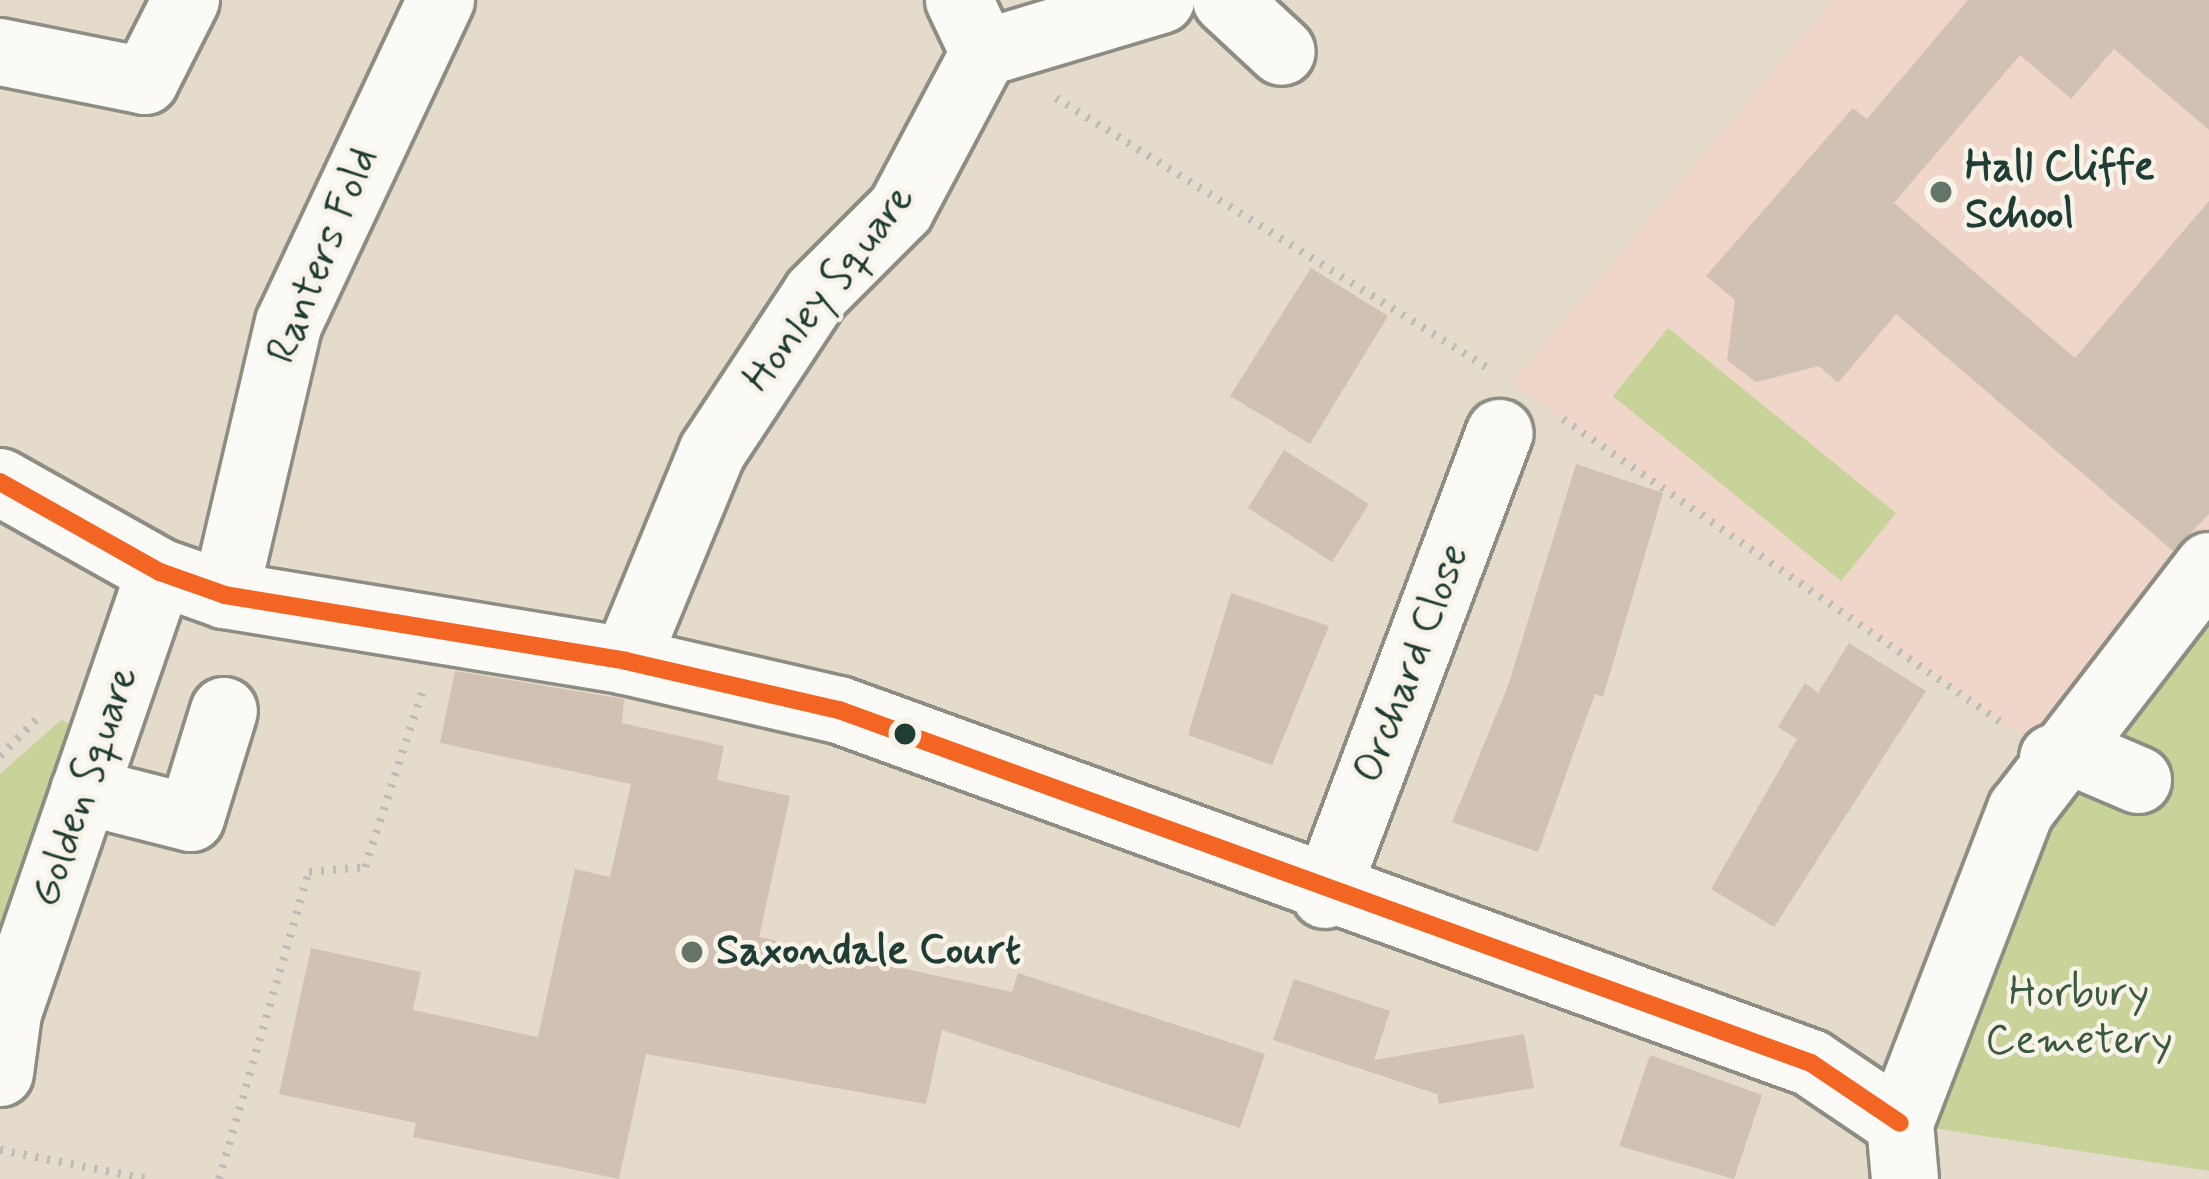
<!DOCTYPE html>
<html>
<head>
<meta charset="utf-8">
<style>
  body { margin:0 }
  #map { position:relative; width:2209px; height:1179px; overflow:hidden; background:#e5dbca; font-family:Mynerve,sans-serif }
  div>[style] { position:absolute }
  .built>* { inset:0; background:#efd6c8 }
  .green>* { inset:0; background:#c8d39a }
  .building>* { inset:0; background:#d1c1b3 }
  .path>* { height:8px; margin-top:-4px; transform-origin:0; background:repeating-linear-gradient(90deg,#bcbdb9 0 3px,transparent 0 12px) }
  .roads { filter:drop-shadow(3px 0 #8d8d83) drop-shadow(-3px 0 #8d8d83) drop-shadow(0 3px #8d8d83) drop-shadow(0 -3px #8d8d83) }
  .minor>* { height:66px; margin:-33px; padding:0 33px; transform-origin:33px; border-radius:33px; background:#fbfaf7 }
  .bus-1>* { height:18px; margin:-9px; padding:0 9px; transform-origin:9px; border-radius:9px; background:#f26522 }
  .dots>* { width:33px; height:33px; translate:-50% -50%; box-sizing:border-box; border:6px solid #f7f3e8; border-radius:50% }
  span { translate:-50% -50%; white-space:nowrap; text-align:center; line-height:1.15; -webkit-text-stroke:9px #f7f3e8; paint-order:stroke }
  .poi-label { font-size:42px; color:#1f3d34; font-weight:700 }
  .left { translate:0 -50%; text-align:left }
  .street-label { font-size:42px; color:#1f3d34 }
  .park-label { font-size:42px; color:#3c5a40 }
</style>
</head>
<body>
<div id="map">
  <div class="built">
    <div style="clip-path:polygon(1833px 0,2209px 0,2209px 566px,2053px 758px,1512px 383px)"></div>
  </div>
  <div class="green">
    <div style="clip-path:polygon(1668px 328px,1896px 513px,1841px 581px,1613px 396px)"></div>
    <div style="clip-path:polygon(2209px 566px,2209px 1171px,1900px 1123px,2021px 810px)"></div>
    <div style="clip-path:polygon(61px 720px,70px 724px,0 949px,0 774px)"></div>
  </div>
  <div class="building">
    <div style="clip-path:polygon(1968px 0,2209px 0,2209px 130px,2114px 49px,2071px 99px,2020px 55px,1894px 203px,2075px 358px,2209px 201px,2209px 514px,2173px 551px,1896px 314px,1838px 383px,1819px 366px,1756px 382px,1727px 360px,1735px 300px,1706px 276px,1853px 108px,1867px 119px)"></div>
    <div style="clip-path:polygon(1311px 268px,1388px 316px,1310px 444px,1230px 396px)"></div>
    <div style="clip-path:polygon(1284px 450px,1369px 504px,1332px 562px,1248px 508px)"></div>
    <div style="clip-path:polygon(1576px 464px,1663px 493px,1603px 697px,1595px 694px,1538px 852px,1452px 822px,1508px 686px)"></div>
    <div style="clip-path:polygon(1231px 593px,1329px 626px,1272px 765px,1188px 735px)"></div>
    <div style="clip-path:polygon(1849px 643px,1926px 691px,1774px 927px,1711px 889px,1797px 739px,1778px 727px,1805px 683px,1818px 693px)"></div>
    <div style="clip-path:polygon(455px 671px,624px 699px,622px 723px,724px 746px,717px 780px,790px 796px,759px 937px,1012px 992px,1018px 973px,1265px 1054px,1240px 1128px,942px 1030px,926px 1104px,646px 1054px,619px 1179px,413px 1137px,416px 1123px,279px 1094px,311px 948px,421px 972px,413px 1010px,538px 1037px,575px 869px,610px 877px,631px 784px,440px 743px)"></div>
    <div style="clip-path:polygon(1294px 979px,1390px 1011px,1374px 1060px,1524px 1034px,1534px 1088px,1439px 1104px,1437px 1094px,1273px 1040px)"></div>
    <div style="clip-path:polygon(1650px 1055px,1762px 1095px,1734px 1179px,1619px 1146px)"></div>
  </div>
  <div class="path">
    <div style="left:1056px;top:98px;width:513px;rotate:32.02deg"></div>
    <div style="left:1563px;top:419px;width:538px;rotate:34.7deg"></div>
    <div style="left:0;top:756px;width:58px;rotate:-45deg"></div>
    <div style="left:0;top:1150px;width:149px;rotate:11.2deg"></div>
    <div style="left:219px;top:1179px;width:320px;rotate:-73.7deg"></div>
    <div style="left:309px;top:872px;width:56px;rotate:-5.1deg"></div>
    <div style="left:365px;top:867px;width:186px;rotate:-71.9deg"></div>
  </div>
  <div class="roads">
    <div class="minor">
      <div style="left:959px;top:0;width:59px;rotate:64.7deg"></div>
      <div style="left:1226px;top:0;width:76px;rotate:42.9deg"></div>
      <div style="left:0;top:52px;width:148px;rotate:11.3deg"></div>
      <div style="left:145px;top:81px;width:91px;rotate:-63.2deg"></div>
      <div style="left:984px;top:53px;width:185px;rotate:-16.7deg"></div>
      <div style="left:0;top:482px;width:184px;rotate:29.4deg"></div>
      <div style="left:160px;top:572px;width:69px;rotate:19.5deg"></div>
      <div style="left:225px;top:595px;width:406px;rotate:9.3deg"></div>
      <div style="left:626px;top:661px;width:219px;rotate:13deg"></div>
      <div style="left:839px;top:710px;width:1034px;rotate:19.96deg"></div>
      <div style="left:1811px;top:1063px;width:107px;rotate:34deg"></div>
      <div style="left:225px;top:595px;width:279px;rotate:-76.8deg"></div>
      <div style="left:289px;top:323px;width:357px;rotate:-64.8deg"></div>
      <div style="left:626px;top:661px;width:226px;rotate:-67.6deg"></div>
      <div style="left:712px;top:452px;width:189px;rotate:-56.6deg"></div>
      <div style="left:816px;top:294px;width:120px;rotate:-45deg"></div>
      <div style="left:901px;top:209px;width:177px;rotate:-62deg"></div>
      <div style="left:2053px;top:758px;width:29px;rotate:-4deg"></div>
      <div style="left:2082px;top:756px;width:61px;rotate:23.2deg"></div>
      <div style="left:84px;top:791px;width:110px;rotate:14.2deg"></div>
      <div style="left:191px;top:818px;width:112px;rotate:-72.9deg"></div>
      <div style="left:1325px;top:895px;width:494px;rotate:-69.3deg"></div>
      <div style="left:0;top:1073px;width:61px;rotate:-82.4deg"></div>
      <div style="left:8px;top:1013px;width:466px;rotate:-71deg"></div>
      <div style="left:1905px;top:1179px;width:56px;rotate:-95.1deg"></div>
      <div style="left:1900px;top:1123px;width:336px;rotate:-68.9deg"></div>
      <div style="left:2021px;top:810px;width:308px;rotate:-52.4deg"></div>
    </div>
  </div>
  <div class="bus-1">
    <div style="left:0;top:482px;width:184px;rotate:29.4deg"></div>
    <div style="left:160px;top:572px;width:69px;rotate:19.5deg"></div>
    <div style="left:225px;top:595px;width:406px;rotate:9.3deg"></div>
    <div style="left:626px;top:661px;width:219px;rotate:13deg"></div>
    <div style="left:839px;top:710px;width:1034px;rotate:19.96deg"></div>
    <div style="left:1811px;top:1063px;width:107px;rotate:34deg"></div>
  </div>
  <div class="dots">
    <div style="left:1941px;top:192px;background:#647468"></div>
    <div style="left:905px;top:734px;background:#1f3d34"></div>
    <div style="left:692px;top:952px;background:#647468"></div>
  </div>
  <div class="poi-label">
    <span class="left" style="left:1965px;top:192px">Hall Cliffe<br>School</span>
    <span class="left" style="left:716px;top:952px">Saxondale Court</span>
  </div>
  <div class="street-label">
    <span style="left:324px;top:256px;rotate:-68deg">Ranters Fold</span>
    <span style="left:830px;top:289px;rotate:-52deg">Honley Square</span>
    <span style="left:1413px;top:664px;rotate:-69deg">Orchard Close</span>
    <span style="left:86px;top:787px;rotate:-71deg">Golden Square</span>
  </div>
  <div class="park-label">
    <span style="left:2079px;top:1018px">Horbury<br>Cemetery</span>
  </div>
</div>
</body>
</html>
